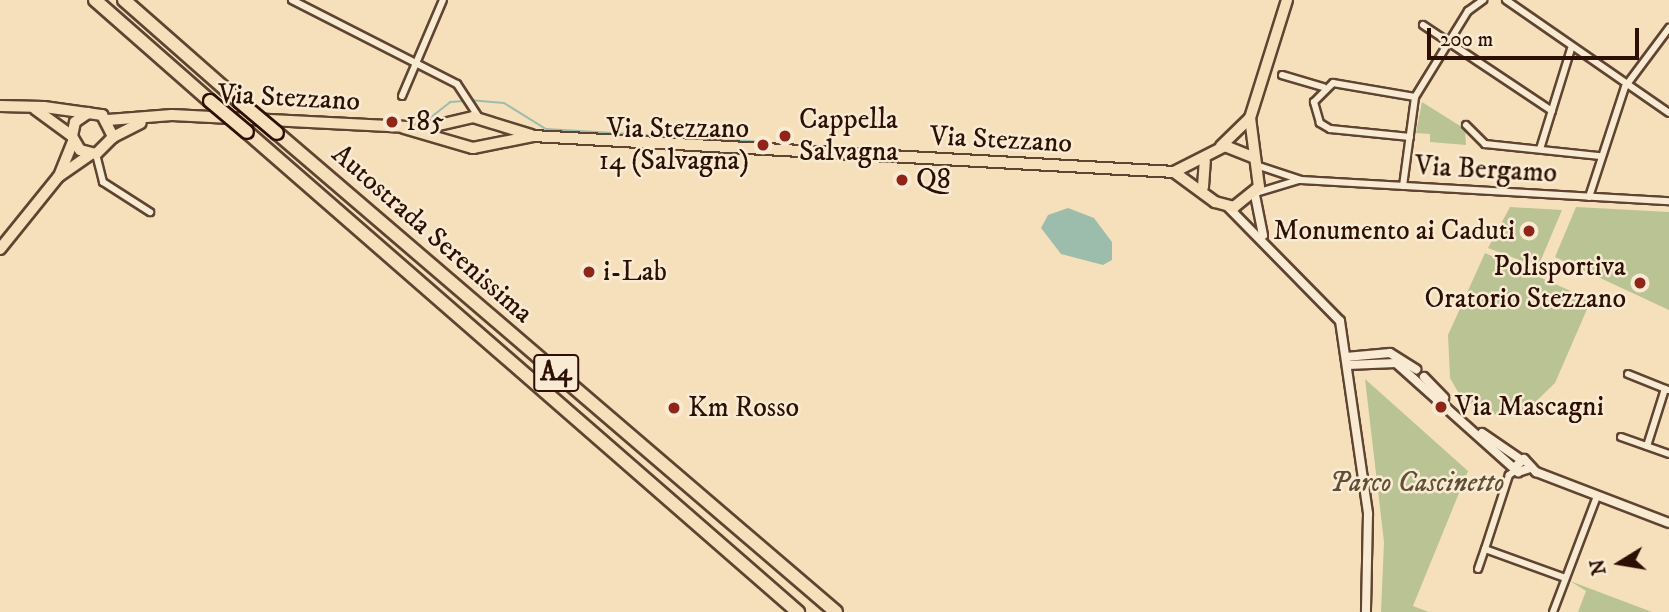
<!DOCTYPE html>
<html>
<head>
<meta charset="utf-8">
<style>
  body { margin:0 }
  #map { position:relative; width:1669px; height:612px; overflow:hidden; background:#f6e0bc; font-family:"IM FELL DW Pica",serif }
  div>[style] { position:absolute }
  .green>* { inset:0; background:#bac393 }
  .water>* { inset:0; background:#9dbdac }
  .stream>* { height:2px; margin:-1px; padding:0 1px; transform-origin:1px; border-radius:1px; background:#9dbdac }
  .roads { filter:drop-shadow(2px 0 #5f4431) drop-shadow(-2px 0 #5f4431) drop-shadow(0 2px #5f4431) drop-shadow(0 -2px #5f4431) }
  .minor>* { height:6px; margin:-3px; padding:0 3px; transform-origin:3px; border-radius:3px; background:#f9ebd3 }
  .tertiary>* { height:8px; margin:-4px; padding:0 4px; transform-origin:4px; border-radius:4px; background:#f9ebd3 }
  .primary>* { height:10px; margin:-5px; padding:0 5px; transform-origin:5px; border-radius:5px; background:#f6e0bc }
  .motorway>* { height:12px; margin:-6px; padding:0 6px; transform-origin:6px; border-radius:6px; background:#f6e0bc }
  .bridges { filter:drop-shadow(2px 0 #2d1003) drop-shadow(-2px 0 #2d1003) drop-shadow(0 2px #2d1003) drop-shadow(0 -2px #2d1003) }
  .motorway-bridge>* { height:12px; margin:-6px; padding:0 6px; transform-origin:6px; border-radius:6px; background:#f6e0bc }
  .dots>* { width:19px; height:19px; translate:-50% -50%; box-sizing:border-box; border:4px solid #f9ebd3; border-radius:50% }
  span { translate:-50% -50%; white-space:nowrap; text-align:center; line-height:1.15; -webkit-text-stroke:5px #f9ebd3; paint-order:stroke }
  .shield-label span { padding:2px 5px; background:#f9ebd3; border:2px solid; border-radius:5px; -webkit-text-stroke-width:0 }
  .shield-label { font-size:26px; color:#2d1003; font-weight:700 }
  .street-label { font-size:28px; color:#2d1003 }
  .poi-label { font-size:28px; color:#2d1003 }
  .left { translate:0 -50%; text-align:left }
  .right { translate:-100% -50%; text-align:right }
  .park-label { font-size:28px; color:#5e4f35; font-style:italic }
  .north { position:absolute; left:1585px; top:528px; width:70px; height:70px; -webkit-text-stroke:5px #f9ebd3; paint-order:stroke; rotate:259deg; font-size:19px; font-weight:700; line-height:28px; text-align:center; color:#2d1003 }
  .north::after { content:''; display:block; margin:auto; width:24px; height:32px; background:#2d1003; clip-path:polygon(50% 0,100% 100%,50% 72%,0 100%) }
  .scale { position:absolute; left:1427px; top:28px; width:212px; height:32px; box-sizing:border-box; border:4px solid #2d1003; border-top:0; padding-left:9px; font-size:21px; line-height:24px; white-space:nowrap; color:#2d1003; -webkit-text-stroke:5px #f9ebd3; paint-order:stroke }
</style>
</head>
<body>
<div id="map">
  <div class="green">
    <div style="clip-path:polygon(1422px 102px,1465px 129px,1466px 145px,1430px 142px,1430px 134px,1416px 133px)"></div>
    <div style="clip-path:polygon(1510px 207px,1562px 210px,1538px 267px,1488px 248px)"></div>
    <div style="clip-path:polygon(1576px 207px,1669px 212px,1669px 310px,1555px 257px)"></div>
    <div style="clip-path:polygon(1485px 253px,1591px 300px,1555px 383px,1524px 413px,1501px 416px,1479px 409px,1461px 397px,1450px 378px,1448px 335px)"></div>
    <div style="clip-path:polygon(1365px 379px,1468px 471px,1413px 606px,1429px 612px,1381px 612px,1384px 542px)"></div>
    <div style="clip-path:polygon(1570px 581px,1652px 612px,1578px 612px,1586px 591px)"></div>
  </div>
  <div class="water">
    <div style="clip-path:polygon(1068px 208px,1094px 218px,1112px 242px,1112px 260px,1103px 265px,1061px 254px,1041px 228px,1048px 215px)"></div>
  </div>
  <div class="stream">
    <div style="left:469px;top:100px;width:35px;rotate:5deg"></div>
    <div style="left:504px;top:103px;width:49px;rotate:31.8deg"></div>
    <div style="left:546px;top:129px;width:216px;rotate:3.4deg"></div>
    <div style="left:426px;top:121px;width:31px;rotate:-38deg"></div>
    <div style="left:450px;top:102px;width:14px;rotate:-4deg"></div>
  </div>
  <div class="roads">
    <div class="minor">
      <div style="left:292px;top:0;width:185px;rotate:27deg"></div>
      <div style="left:457px;top:84px;width:42px;rotate:56.7deg"></div>
      <div style="left:1506px;top:0;width:198px;rotate:34.7deg"></div>
      <div style="left:1423px;top:25px;width:155px;rotate:33.7deg"></div>
      <div style="left:1282px;top:75px;width:43px;rotate:16.3deg"></div>
      <div style="left:402px;top:96px;width:104px;rotate:-66.9deg"></div>
      <div style="left:1466px;top:125px;width:27px;rotate:45deg"></div>
      <div style="left:1485px;top:144px;width:116px;rotate:6deg"></div>
      <div style="left:1410px;top:137px;width:80px;rotate:-174.3deg"></div>
      <div style="left:1330px;top:129px;width:12px;rotate:-149deg"></div>
      <div style="left:1320px;top:123px;width:22px;rotate:-106deg"></div>
      <div style="left:1314px;top:102px;width:27px;rotate:-45deg"></div>
      <div style="left:1333px;top:83px;width:83px;rotate:9.7deg"></div>
      <div style="left:1540px;top:149px;width:105px;rotate:-72.8deg"></div>
      <div style="left:96px;top:154px;width:29px;rotate:76deg"></div>
      <div style="left:103px;top:182px;width:56px;rotate:32.6deg"></div>
      <div style="left:1259px;top:166px;width:44px;rotate:18.4deg"></div>
      <div style="left:1301px;top:180px;width:369px;rotate:3.3deg"></div>
      <div style="left:1403px;top:186px;width:90px;rotate:-82.3deg"></div>
      <div style="left:1415px;top:97px;width:101px;rotate:-58.4deg"></div>
      <div style="left:1468px;top:11px;width:19px;rotate:-36deg"></div>
      <div style="left:1256px;top:193px;width:45px;rotate:-16.8deg"></div>
      <div style="left:1589px;top:197px;width:116px;rotate:-71.9deg"></div>
      <div style="left:1625px;top:87px;width:74px;rotate:-53.3deg"></div>
      <div style="left:1628px;top:374px;width:43px;rotate:21.8deg"></div>
      <div style="left:1621px;top:437px;width:51px;rotate:19.5deg"></div>
      <div style="left:1647px;top:446px;width:60px;rotate:-72.5deg"></div>
      <div style="left:1516px;top:470px;width:9px;rotate:144deg"></div>
      <div style="left:1509px;top:475px;width:78px;rotate:108deg"></div>
      <div style="left:1485px;top:549px;width:85px;rotate:19.9deg"></div>
      <div style="left:1478px;top:569px;width:21px;rotate:-71deg"></div>
      <div style="left:1553px;top:612px;width:124px;rotate:-69.2deg"></div>
    </div>
    <div class="tertiary">
      <div style="left:1255px;top:195px;width:41px;rotate:78.7deg"></div>
      <div style="left:1227px;top:206px;width:161px;rotate:45.5deg"></div>
      <div style="left:1340px;top:321px;width:195px;rotate:81.7deg"></div>
      <div style="left:1368px;top:514px;width:98px;rotate:91.2deg"></div>
      <div style="left:1346px;top:357px;width:44px;rotate:-5.2deg"></div>
      <div style="left:1390px;top:353px;width:31px;rotate:32deg"></div>
      <div style="left:1347px;top:365px;width:49px;rotate:-2.3deg"></div>
      <div style="left:1396px;top:363px;width:164px;rotate:41.8deg"></div>
      <div style="left:1518px;top:472px;width:13px;rotate:-18deg"></div>
      <div style="left:1424px;top:377px;width:29px;rotate:46deg"></div>
      <div style="left:1482px;top:433px;width:46px;rotate:34.4deg"></div>
      <div style="left:1515px;top:467px;width:12px;rotate:-42deg"></div>
      <div style="left:1524px;top:459px;width:18px;rotate:47deg"></div>
      <div style="left:1536px;top:472px;width:142px;rotate:21deg"></div>
    </div>
    <div class="primary">
      <div style="left:0;top:106px;width:44px;rotate:1.3deg"></div>
      <div style="left:44px;top:107px;width:59px;rotate:7.9deg"></div>
      <div style="left:102px;top:115px;width:25px;rotate:63deg"></div>
      <div style="left:113px;top:137px;width:24px;rotate:135deg"></div>
      <div style="left:96px;top:154px;width:16px;rotate:-166deg"></div>
      <div style="left:80px;top:150px;width:16px;rotate:-120deg"></div>
      <div style="left:72px;top:136px;width:14px;rotate:-78deg"></div>
      <div style="left:75px;top:122px;width:16px;rotate:-35deg"></div>
      <div style="left:35px;top:109px;width:46px;rotate:36.1deg"></div>
      <div style="left:108px;top:120px;width:64px;rotate:-4.5deg"></div>
      <div style="left:172px;top:115px;width:236px;rotate:2.9deg"></div>
      <div style="left:404px;top:128px;width:72px;rotate:16.2deg"></div>
      <div style="left:473px;top:148px;width:61px;rotate:-11.3deg"></div>
      <div style="left:533px;top:136px;width:642px;rotate:3.21deg"></div>
      <div style="left:1174px;top:172px;width:51px;rotate:36.2deg"></div>
      <div style="left:1215px;top:202px;width:20px;rotate:15deg"></div>
      <div style="left:1234px;top:207px;width:32px;rotate:-39deg"></div>
      <div style="left:1259px;top:187px;width:70px;rotate:-97.4deg"></div>
      <div style="left:1250px;top:118px;width:124px;rotate:-72.6deg"></div>
      <div style="left:426px;top:128px;width:48px;rotate:-13.2deg"></div>
      <div style="left:473px;top:117px;width:61px;rotate:17.2deg"></div>
      <div style="left:113px;top:137px;width:31px;rotate:-27deg"></div>
      <div style="left:1221px;top:146px;width:40px;rotate:-44deg"></div>
      <div style="left:1174px;top:172px;width:57px;rotate:-27deg"></div>
      <div style="left:1225px;top:146px;width:32px;rotate:22deg"></div>
      <div style="left:59px;top:176px;width:38px;rotate:-68deg"></div>
      <div style="left:1203px;top:187px;width:26px;rotate:-86deg"></div>
      <div style="left:0;top:249px;width:92px;rotate:-51.1deg"></div>
      <div style="left:58px;top:177px;width:40px;rotate:-34.9deg"></div>
    </div>
    <div class="motorway">
      <div style="left:95px;top:0;width:153px;rotate:41.3deg"></div>
      <div style="left:124px;top:0;width:154px;rotate:41.3deg"></div>
      <div style="left:247px;top:132px;width:731px;rotate:41.06deg"></div>
      <div style="left:277px;top:133px;width:736px;rotate:40.59deg"></div>
    </div>
  </div>
  <div class="bridges">
    <div class="motorway-bridge">
      <div style="left:210px;top:101px;width:48px;rotate:40deg"></div>
      <div style="left:240px;top:102px;width:48px;rotate:40deg"></div>
    </div>
  </div>
  <div class="dots">
    <div style="left:392px;top:122px;background:#8f2418"></div>
    <div style="left:785px;top:136px;background:#8f2418"></div>
    <div style="left:763px;top:145px;background:#8f2418"></div>
    <div style="left:902px;top:180px;background:#8f2418"></div>
    <div style="left:1529px;top:231px;background:#8f2418"></div>
    <div style="left:589px;top:272px;background:#8f2418"></div>
    <div style="left:1640px;top:283px;background:#8f2418"></div>
    <div style="left:1441px;top:407px;background:#8f2418"></div>
    <div style="left:674px;top:408px;background:#8f2418"></div>
  </div>
  <div class="shield-label">
    <span style="left:556px;top:373px">A4</span>
  </div>
  <div class="street-label">
    <span style="left:289px;top:98px;rotate:3deg">Via Stezzano</span>
    <span style="left:1001px;top:140px;rotate:3deg">Via Stezzano</span>
    <span style="left:1486px;top:170px;rotate:3deg">Via Bergamo</span>
    <span style="left:432px;top:234px;rotate:41deg">Autostrada Serenissima</span>
  </div>
  <div class="poi-label">
    <span class="left" style="left:799px;top:136px">Cappella<br>Salvagna</span>
    <span class="left" style="left:406px;top:122px">185</span>
    <span class="right" style="left:749px;top:145px">Via Stezzano<br>14 (Salvagna)</span>
    <span class="left" style="left:916px;top:180px">Q8</span>
    <span class="right" style="left:1515px;top:231px">Monumento ai Caduti</span>
    <span class="right" style="left:1626px;top:283px">Polisportiva<br>Oratorio Stezzano</span>
    <span class="left" style="left:603px;top:272px">i-Lab</span>
    <span class="left" style="left:1455px;top:407px">Via Mascagni</span>
    <span class="left" style="left:688px;top:408px">Km Rosso</span>
  </div>
  <div class="park-label">
    <span style="left:1417px;top:483px">Parco Cascinetto</span>
  </div>
  <div class="north">N</div>
  <div class="scale">200 m</div>
</div>
</body>
</html>
